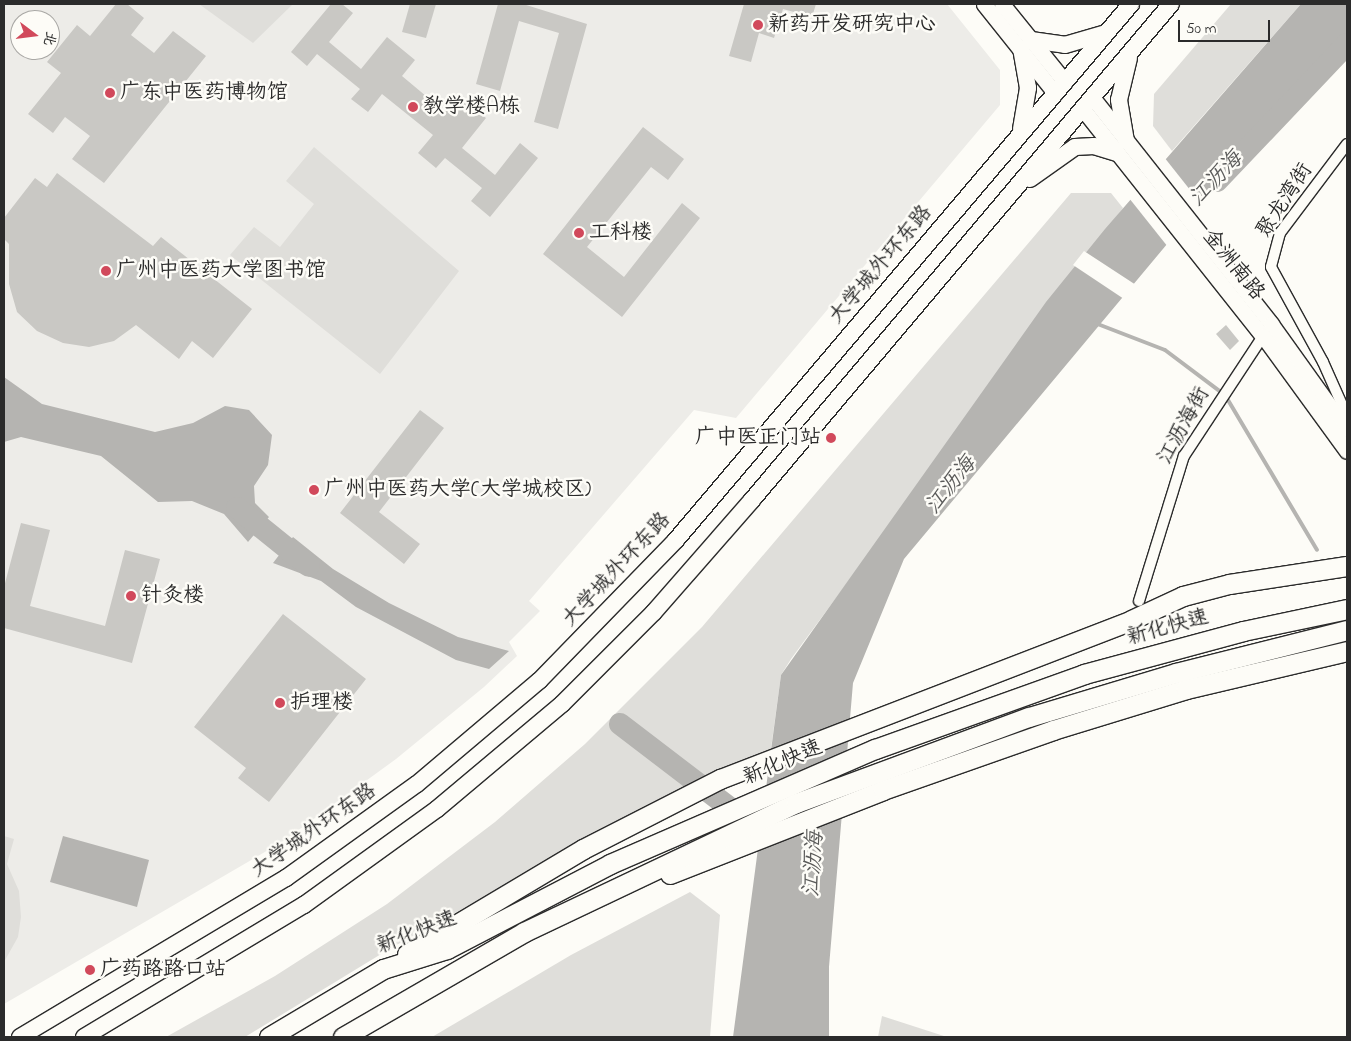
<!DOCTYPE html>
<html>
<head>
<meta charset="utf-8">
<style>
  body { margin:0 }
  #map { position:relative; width:1351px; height:1041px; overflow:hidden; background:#fdfcf7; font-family:"Indie Flower","LXGW WenKai TC",sans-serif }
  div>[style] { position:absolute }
  .built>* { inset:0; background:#edece8 }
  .green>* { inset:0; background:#dfdeda }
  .water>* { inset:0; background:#b5b4b1 }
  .pier>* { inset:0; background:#fdfcf7 }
  .stream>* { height:4px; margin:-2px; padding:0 2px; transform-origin:2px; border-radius:2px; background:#b5b4b1 }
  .river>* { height:22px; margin:-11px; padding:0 11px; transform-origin:11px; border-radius:11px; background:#b5b4b1 }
  .building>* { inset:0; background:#c9c8c4 }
  .roads { filter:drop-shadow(1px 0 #2b2b2b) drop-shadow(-1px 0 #2b2b2b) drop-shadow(0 1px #2b2b2b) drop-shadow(0 -1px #2b2b2b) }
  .minor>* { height:10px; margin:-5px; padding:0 5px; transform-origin:5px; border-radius:5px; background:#fdfcf7 }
  .secondary>* { height:15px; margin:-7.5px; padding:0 7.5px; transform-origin:7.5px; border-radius:7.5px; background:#fdfcf7 }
  .primary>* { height:16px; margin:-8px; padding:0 8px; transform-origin:8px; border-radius:8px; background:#fdfcf7 }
  .motorway>* { height:19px; margin:-9.5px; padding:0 9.5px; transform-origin:9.5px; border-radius:9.5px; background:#fdfcf7 }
  .dots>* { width:14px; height:14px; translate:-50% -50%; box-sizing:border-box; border:2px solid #fdfcf7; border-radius:50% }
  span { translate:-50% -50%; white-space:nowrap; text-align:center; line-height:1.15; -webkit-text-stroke:5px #fdfcf7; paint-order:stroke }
  .poi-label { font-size:21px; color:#2b2b2b }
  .left { translate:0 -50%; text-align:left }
  .right { translate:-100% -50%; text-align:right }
  .street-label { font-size:21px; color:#2b2b2b }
  .water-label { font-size:22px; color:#5b5b5a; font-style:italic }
  .frame { position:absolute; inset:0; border:5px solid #2b2b2b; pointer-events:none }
  .north { position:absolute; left:10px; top:10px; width:50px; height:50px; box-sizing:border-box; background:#fdfcf7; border:1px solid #a9a8a5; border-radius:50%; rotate:105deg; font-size:14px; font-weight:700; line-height:20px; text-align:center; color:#2b2b2b }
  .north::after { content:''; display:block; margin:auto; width:18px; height:22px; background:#d1495b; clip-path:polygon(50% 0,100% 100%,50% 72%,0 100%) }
  .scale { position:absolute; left:1178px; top:20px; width:92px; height:22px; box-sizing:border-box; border:2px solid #2b2b2b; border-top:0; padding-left:6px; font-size:15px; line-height:18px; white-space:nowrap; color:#2b2b2b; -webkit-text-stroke:4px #fdfcf7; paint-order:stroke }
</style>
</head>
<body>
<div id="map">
  <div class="built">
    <div style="clip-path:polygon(evenodd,4px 4px,947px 4px,1000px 70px,1000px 105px,736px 418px,694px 410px,529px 601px,540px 611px,509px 642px,517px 656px,484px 687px,396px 759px,282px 842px,4px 1004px,4px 4px,20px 20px,50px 20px,50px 50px,20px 50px,20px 20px)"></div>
  </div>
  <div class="green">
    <div style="clip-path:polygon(199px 4px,293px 4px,253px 43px)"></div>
    <div style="clip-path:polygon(1231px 4px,1301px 4px,1172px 151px,1153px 126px,1154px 94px)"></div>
    <div style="clip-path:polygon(314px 147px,459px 271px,380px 374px,230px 255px,254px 227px,280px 247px,314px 204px,286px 181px)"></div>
    <div style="clip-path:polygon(1071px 193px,1111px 193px,1123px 208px,791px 659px,781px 675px,769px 763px,504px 886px,391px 948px,245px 1037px,166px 1037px,275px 976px,387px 904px,495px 822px,585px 744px,702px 627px)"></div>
    <div style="clip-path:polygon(4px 836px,14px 839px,7px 864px,19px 891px,21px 917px,18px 937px,4px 962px)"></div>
    <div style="clip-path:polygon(690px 892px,720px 915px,710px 1037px,432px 1037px,571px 955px)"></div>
    <div style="clip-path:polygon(882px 1016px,947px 1037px,878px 1037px)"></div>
  </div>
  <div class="water">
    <div style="clip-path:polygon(1301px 4px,1347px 4px,1347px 47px,1274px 116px,904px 559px,853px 683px,829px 967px,829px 1037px,733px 1037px,781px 675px,1046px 302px,1105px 229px)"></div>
    <div style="clip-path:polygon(4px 377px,42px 404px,155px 432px,193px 423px,225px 406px,249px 410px,272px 435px,268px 465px,254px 486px,255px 503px,269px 517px,248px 542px,224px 514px,192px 501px,158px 502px,101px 456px,21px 437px,4px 442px)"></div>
    <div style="clip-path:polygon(293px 537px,333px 569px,389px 603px,458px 637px,509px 651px,489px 669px,456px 660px,356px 607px,321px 581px,273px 563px)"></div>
    <div style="clip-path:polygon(63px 836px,149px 860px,137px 907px,50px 882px)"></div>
  </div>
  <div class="pier">
    <div style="clip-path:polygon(1164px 157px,1202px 205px,1168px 247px,1129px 198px)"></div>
    <div style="clip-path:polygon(1084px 251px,1136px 285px,1124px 299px,1073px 265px)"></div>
  </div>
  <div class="stream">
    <div style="left:1095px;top:323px;width:75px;rotate:21.1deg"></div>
    <div style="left:1165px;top:350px;width:75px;rotate:36.9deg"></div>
    <div style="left:1225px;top:395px;width:180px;rotate:59.3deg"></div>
  </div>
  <div class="river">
    <div style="left:1217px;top:181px;width:189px;rotate:-46.5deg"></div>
    <div style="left:237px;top:508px;width:92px;rotate:38.9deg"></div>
    <div style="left:620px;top:724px;width:161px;rotate:37.4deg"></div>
  </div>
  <div class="building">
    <div style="clip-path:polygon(116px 4px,127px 4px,144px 18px,131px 35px,154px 53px,173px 31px,206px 56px,104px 183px,72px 159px,90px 136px,65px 117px,53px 133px,28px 114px,61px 73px,47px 62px,77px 25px,90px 36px)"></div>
    <div style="clip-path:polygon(331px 4px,342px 4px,353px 13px,329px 42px,361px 69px,387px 37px,415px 60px,402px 76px,445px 112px,458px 95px,486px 118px,462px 148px,495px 175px,520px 143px,538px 158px,490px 217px,471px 201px,482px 188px,445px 158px,436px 168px,418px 153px,433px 135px,382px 94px,368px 112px,351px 99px,360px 89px,317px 54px,307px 66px,291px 52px)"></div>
    <div style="clip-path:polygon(410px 4px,436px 4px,426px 38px,402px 32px)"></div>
    <div style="clip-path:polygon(498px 4px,523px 4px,587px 24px,558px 129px,534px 122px,559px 33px,519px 21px,500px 91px,476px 84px)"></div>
    <div style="clip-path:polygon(744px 4px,816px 4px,812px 17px,783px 9px,774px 38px,759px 33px,751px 62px,729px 56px)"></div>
    <div style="clip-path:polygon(643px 127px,684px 159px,668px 180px,651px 167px,587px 247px,624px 277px,682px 203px,700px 218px,622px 317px,543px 254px)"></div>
    <div style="clip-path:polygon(57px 173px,153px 246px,161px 237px,252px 309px,213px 358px,192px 341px,179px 359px,136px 325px,114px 341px,89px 347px,63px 343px,37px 331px,17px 312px,9px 284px,9px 244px,4px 239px,4px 218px,35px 178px,47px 187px)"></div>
    <div style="clip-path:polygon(1226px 325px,1239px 341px,1230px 350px,1216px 334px)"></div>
    <div style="clip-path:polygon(420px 410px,444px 428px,379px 512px,420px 544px,404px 564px,340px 513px)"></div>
    <div style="clip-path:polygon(21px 523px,50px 530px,30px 606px,105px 626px,125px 550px,160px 559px,132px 663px,4px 628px,4px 587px)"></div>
    <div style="clip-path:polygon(283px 614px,366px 679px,269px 802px,238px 778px,246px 768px,194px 727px)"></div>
  </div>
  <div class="roads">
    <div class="minor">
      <div style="left:1347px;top:144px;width:111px;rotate:127deg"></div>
      <div style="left:1280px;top:233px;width:35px;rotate:105deg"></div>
      <div style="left:1271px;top:267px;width:108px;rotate:61.3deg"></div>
      <div style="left:1323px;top:362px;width:59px;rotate:66deg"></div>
      <div style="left:1139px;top:601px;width:152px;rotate:-72.8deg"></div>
      <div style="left:1184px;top:456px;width:144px;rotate:-56.6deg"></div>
    </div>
    <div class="secondary">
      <div style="left:984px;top:4px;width:114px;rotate:51.4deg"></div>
      <div style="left:1002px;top:4px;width:100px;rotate:51.1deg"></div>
      <div style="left:1092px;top:97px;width:289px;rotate:51.7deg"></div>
      <div style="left:1271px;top:324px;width:130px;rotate:54.4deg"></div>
      <div style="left:1082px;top:108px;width:291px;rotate:51.6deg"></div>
      <div style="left:1263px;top:336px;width:142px;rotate:53.9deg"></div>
    </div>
    <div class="primary">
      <div style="left:1031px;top:40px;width:34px;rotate:8deg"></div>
      <div style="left:1065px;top:45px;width:43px;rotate:-16.3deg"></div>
      <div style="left:1021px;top:129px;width:42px;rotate:-80.3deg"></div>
      <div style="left:1028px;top:88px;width:39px;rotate:-100deg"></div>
      <div style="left:1126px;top:141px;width:42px;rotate:-99.7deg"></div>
      <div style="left:1119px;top:100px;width:43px;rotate:-76.6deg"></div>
      <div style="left:1030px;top:179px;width:55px;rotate:-35.4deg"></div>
      <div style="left:1075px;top:147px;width:19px;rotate:-3deg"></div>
      <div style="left:1094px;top:146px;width:24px;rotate:17deg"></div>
      <div style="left:20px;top:1037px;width:310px;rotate:-30.9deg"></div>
      <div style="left:286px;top:878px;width:161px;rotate:-35.7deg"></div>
      <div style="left:417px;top:784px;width:160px;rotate:-40.2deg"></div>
      <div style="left:539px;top:681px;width:197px;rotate:-45.8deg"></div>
      <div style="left:676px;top:540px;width:703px;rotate:-49.67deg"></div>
      <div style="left:84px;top:1037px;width:257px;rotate:-31deg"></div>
      <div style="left:304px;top:905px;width:164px;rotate:-35.8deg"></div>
      <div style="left:437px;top:809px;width:163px;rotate:-40deg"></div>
      <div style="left:562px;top:704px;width:130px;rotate:-45deg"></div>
      <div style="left:654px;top:612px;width:149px;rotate:-48.8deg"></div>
      <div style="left:752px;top:500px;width:649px;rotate:-49.81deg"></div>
    </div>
    <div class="motorway">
      <div style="left:670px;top:874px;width:229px;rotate:-21.5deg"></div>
      <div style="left:883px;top:790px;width:180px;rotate:-19.4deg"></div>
      <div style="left:1053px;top:730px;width:139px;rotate:-17.1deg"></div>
      <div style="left:1186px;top:689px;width:165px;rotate:-13.3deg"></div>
      <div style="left:407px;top:954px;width:205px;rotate:-30.8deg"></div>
      <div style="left:583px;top:849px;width:154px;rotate:-27.1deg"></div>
      <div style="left:720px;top:779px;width:441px;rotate:-21.1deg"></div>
      <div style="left:1131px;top:620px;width:57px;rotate:-24.8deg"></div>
      <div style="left:1183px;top:596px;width:48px;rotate:-14.6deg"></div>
      <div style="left:1229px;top:584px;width:119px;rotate:-8.7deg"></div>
      <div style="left:269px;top:1037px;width:133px;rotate:-30.8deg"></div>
      <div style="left:383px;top:969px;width:67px;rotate:-17.4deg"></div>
      <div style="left:447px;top:949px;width:184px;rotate:-27.5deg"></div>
      <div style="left:610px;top:864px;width:289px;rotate:-23.5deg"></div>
      <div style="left:875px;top:749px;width:222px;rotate:-19.7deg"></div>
      <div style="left:1084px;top:674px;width:165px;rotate:-15.1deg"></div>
      <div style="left:1243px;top:631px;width:106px;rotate:-11.9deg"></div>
      <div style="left:343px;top:1037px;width:209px;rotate:-30.1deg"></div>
      <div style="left:524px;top:932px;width:301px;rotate:-25.4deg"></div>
      <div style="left:796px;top:803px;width:248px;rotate:-20.3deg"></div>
      <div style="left:1029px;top:717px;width:153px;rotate:-16.7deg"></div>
      <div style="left:1176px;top:673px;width:176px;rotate:-14.1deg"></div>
    </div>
  </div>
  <div class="dots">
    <div style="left:758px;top:25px;background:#d1495b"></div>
    <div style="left:110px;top:93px;background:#d1495b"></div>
    <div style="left:413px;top:107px;background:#d1495b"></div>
    <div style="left:579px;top:233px;background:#d1495b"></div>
    <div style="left:106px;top:271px;background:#d1495b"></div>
    <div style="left:831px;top:438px;background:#d1495b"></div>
    <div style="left:314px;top:490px;background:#d1495b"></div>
    <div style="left:131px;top:596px;background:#d1495b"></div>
    <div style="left:280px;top:703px;background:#d1495b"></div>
    <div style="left:90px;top:970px;background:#d1495b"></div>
  </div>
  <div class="poi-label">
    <span class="left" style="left:768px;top:25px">新药开发研究中心</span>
    <span class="left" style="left:120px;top:93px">广东中医药博物馆</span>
    <span class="left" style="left:423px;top:107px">教学楼A栋</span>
    <span class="left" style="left:589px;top:233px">工科楼</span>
    <span class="left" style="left:116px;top:271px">广州中医药大学图书馆</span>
    <span class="right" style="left:821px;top:438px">广中医正门站</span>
    <span class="left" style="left:324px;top:490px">广州中医药大学(大学城校区)</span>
    <span class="left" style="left:141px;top:596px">针灸楼</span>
    <span class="left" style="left:290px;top:703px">护理楼</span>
    <span class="left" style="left:100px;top:970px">广药路路口站</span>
  </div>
  <div class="street-label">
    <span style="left:1285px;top:201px;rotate:-57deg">聚龙湾街</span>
    <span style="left:881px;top:265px;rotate:-50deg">大学城外环东路</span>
    <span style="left:1233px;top:265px;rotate:51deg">金洲南路</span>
    <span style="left:1184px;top:426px;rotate:-61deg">江沥海街</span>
    <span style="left:617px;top:570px;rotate:-47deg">大学城外环东路</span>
    <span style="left:1168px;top:628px;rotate:-15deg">新化快速</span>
    <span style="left:783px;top:763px;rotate:-23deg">新化快速</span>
    <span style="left:314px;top:831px;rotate:-35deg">大学城外环东路</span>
    <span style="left:417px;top:933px;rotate:-21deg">新化快速</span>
  </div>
  <div class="water-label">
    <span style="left:1217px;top:180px;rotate:-46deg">江沥海</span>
    <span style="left:952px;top:486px;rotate:-51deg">江沥海</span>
    <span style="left:815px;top:864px;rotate:-86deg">江沥海</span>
  </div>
  <div class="frame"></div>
  <div class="north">北</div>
  <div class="scale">50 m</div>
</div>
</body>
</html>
